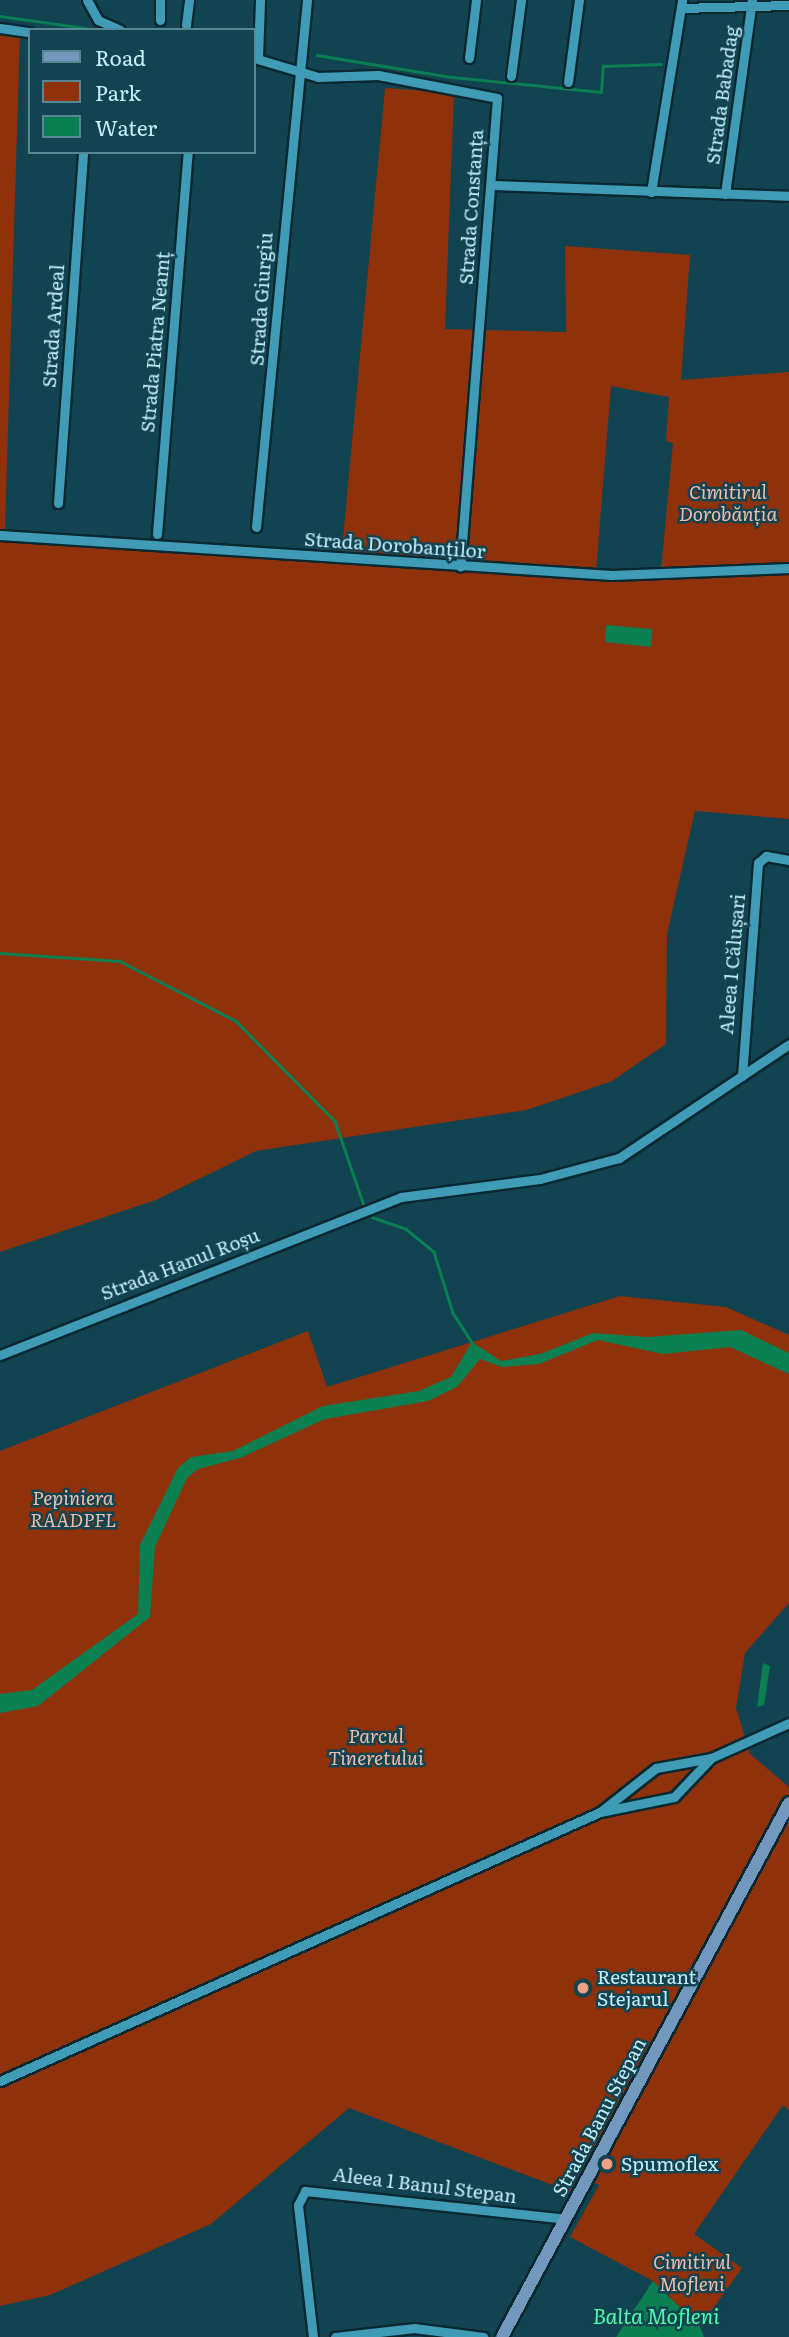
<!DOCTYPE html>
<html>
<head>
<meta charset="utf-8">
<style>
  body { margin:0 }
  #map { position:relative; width:789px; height:2337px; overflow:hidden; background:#114350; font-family:Literata,serif }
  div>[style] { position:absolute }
  .green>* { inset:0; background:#8f310a }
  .water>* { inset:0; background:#0a7f51 }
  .stream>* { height:2.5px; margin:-1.25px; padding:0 1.25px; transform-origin:1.25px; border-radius:1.25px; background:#0a7f51 }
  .roads { filter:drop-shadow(2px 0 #0a2830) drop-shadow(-2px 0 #0a2830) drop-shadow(0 2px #0a2830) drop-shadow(0 -2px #0a2830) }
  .street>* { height:9px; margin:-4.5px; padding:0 4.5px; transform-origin:4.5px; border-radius:4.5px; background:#409cb6 }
  .secondary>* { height:12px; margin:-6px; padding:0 6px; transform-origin:6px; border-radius:6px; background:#7298bd }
  .dots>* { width:19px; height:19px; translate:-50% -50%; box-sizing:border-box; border:4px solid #114350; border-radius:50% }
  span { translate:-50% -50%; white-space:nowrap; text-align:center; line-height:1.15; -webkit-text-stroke:5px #114350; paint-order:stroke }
  .street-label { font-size:19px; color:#c3edfb }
  .park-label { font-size:19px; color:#f5bca9; font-style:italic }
  .poi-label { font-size:19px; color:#c3edfb }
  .left { translate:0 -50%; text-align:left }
  .water-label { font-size:21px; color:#4ffbac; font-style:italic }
  .legend { position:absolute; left:28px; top:28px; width:228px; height:126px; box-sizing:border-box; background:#114350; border:2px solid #588794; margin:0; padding:9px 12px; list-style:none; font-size:21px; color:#c3edfb }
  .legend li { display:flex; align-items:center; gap:14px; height:35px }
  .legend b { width:35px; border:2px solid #588794 }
</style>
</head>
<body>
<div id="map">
  <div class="green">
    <div style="clip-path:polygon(evenodd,0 30px,20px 33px,5px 530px,341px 560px,385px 88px,454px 93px,445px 329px,566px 332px,565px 246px,690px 255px,681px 380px,789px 372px,789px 819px,695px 811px,667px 934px,666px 1044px,612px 1081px,527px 1110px,256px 1151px,156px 1200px,0 1252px,0 30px,611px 386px,669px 397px,666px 441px,673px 443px,661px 570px,596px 571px,611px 386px)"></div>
    <div style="clip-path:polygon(620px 1296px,726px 1307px,789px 1335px,789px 1603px,745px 1653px,736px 1708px,750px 1754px,789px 1787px,789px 2110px,783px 2105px,694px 2234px,742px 2268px,700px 2327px,653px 2281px,570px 2237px,599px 2185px,587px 2179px,579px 2195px,349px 2108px,211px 2224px,50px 2295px,0 2306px,0 1451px,308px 1331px,327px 1387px)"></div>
  </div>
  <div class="water">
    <div style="clip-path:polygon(606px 625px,652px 629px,651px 647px,605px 642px)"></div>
    <div style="clip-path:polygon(741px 1330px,789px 1353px,789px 1374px,730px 1347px,663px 1354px,598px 1340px,539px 1364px,502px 1367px,480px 1359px,457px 1387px,428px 1401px,325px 1419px,240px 1458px,198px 1469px,187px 1478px,155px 1547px,150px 1617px,38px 1706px,0 1713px,0 1694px,32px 1690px,138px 1614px,140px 1545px,178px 1468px,191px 1457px,233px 1451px,323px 1406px,419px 1391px,451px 1377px,472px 1342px,501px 1361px,540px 1354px,593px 1333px,647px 1337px)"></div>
    <div style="clip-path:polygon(763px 1663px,770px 1666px,764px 1705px,757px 1707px)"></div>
    <div style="clip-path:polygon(653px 2281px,700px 2327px,704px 2337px,616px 2337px)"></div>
  </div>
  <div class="stream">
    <div style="left:0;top:16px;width:101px;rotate:8deg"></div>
    <div style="left:317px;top:55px;width:137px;rotate:9.3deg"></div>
    <div style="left:452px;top:77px;width:150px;rotate:5.7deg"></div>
    <div style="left:601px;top:92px;width:26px;rotate:-86deg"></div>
    <div style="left:603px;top:66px;width:58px;rotate:-2deg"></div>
    <div style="left:0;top:953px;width:120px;rotate:3.8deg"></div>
    <div style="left:120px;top:961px;width:131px;rotate:27.3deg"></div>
    <div style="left:236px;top:1021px;width:141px;rotate:45.3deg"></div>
    <div style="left:335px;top:1121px;width:89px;rotate:71deg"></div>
    <div style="left:372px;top:1217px;width:36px;rotate:19deg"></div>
    <div style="left:406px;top:1229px;width:36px;rotate:39deg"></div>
    <div style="left:434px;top:1252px;width:64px;rotate:72.7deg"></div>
    <div style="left:453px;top:1313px;width:35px;rotate:57deg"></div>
  </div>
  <div class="roads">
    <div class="street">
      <div style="left:87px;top:0;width:23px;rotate:61deg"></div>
      <div style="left:98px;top:20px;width:24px;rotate:24deg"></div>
      <div style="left:681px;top:8px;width:108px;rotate:-1.6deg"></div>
      <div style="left:160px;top:20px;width:20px;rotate:-90deg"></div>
      <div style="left:186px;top:25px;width:25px;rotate:-83deg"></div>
      <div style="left:0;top:28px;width:30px;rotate:8deg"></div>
      <div style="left:254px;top:58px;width:67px;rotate:16.5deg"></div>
      <div style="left:318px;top:77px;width:60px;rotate:-1.9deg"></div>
      <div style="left:378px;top:75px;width:121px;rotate:10.9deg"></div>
      <div style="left:497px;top:98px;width:470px;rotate:94.5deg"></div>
      <div style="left:258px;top:58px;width:58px;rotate:-88deg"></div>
      <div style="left:469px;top:58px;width:58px;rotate:-83.1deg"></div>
      <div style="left:511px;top:76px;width:77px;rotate:-82.5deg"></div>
      <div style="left:568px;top:82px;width:83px;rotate:-82.4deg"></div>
      <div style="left:491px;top:185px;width:298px;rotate:2.1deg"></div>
      <div style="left:651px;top:192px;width:194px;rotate:-80.8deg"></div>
      <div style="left:725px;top:194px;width:196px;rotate:-82.1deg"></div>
      <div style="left:58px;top:503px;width:352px;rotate:-85.9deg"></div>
      <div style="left:256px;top:527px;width:529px;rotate:-84.47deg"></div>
      <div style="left:157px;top:534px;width:383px;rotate:-85.4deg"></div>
      <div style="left:0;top:535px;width:613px;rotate:3.74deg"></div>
      <div style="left:612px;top:575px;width:177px;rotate:-2.3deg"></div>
      <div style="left:742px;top:1076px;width:214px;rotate:-85.7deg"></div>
      <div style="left:758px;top:863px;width:11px;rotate:-41deg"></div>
      <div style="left:766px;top:856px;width:23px;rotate:10deg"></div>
      <div style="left:0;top:1355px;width:431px;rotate:-21.5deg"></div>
      <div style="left:401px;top:1197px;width:140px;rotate:-7.4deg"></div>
      <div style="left:540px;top:1179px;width:82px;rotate:-14.9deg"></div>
      <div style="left:619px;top:1158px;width:205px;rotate:-33.8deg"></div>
      <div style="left:600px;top:1812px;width:71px;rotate:-38.2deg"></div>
      <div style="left:656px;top:1768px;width:56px;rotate:-10.3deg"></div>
      <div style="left:0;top:2081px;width:658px;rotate:-24.15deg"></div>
      <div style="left:600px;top:1812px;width:76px;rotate:-11.5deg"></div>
      <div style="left:674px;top:1797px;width:54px;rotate:-46.5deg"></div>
      <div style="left:711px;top:1758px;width:85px;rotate:-24.2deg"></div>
      <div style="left:313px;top:2337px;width:133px;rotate:-96.5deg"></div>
      <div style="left:298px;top:2205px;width:16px;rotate:-63deg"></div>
      <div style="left:305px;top:2191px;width:262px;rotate:6.1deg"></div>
      <div style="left:335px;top:2337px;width:80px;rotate:-6.5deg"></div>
      <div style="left:414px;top:2328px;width:70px;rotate:7.4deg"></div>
    </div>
    <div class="secondary">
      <div style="left:502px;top:2337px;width:606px;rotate:-61.74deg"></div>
    </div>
  </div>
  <div class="dots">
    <div style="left:583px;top:1988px;background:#f39f84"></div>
    <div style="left:607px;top:2164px;background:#f39f84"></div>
  </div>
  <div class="street-label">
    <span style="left:722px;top:95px;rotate:-82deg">Strada Babadag</span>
    <span style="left:471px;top:207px;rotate:-86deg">Strada Constanța</span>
    <span style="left:261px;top:299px;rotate:-86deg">Strada Giurgiu</span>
    <span style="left:53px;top:326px;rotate:-86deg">Strada Ardeal</span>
    <span style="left:155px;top:342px;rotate:-85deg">Strada Piatra Neamț</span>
    <span style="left:395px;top:545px;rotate:4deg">Strada Dorobanților</span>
    <span style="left:732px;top:964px;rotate:-85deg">Aleea 1 Călușari</span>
    <span style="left:180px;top:1264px;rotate:-21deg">Strada Hanul Roșu</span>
    <span style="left:599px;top:2117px;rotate:-62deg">Strada Banu Stepan</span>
    <span style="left:425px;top:2185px;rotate:7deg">Aleea 1 Banul Stepan</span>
  </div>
  <div class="park-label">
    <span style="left:728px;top:503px">Cimitirul<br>Dorobănția</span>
    <span style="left:73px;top:1509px">Pepiniera<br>RAADPFL</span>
    <span style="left:376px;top:1747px">Parcul<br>Tineretului</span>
    <span style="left:692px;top:2273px">Cimitirul<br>Mofleni</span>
  </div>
  <div class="poi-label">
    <span class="left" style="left:597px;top:1988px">Restaurant<br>Stejarul</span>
    <span class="left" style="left:621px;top:2164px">Spumoflex</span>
  </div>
  <div class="water-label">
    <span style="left:656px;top:2315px">Balta Mofleni</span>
  </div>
  <ul class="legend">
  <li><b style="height:9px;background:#7298bd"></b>Road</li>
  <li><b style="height:19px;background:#8f310a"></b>Park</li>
  <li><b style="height:19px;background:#0a7f51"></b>Water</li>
  </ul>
</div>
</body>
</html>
